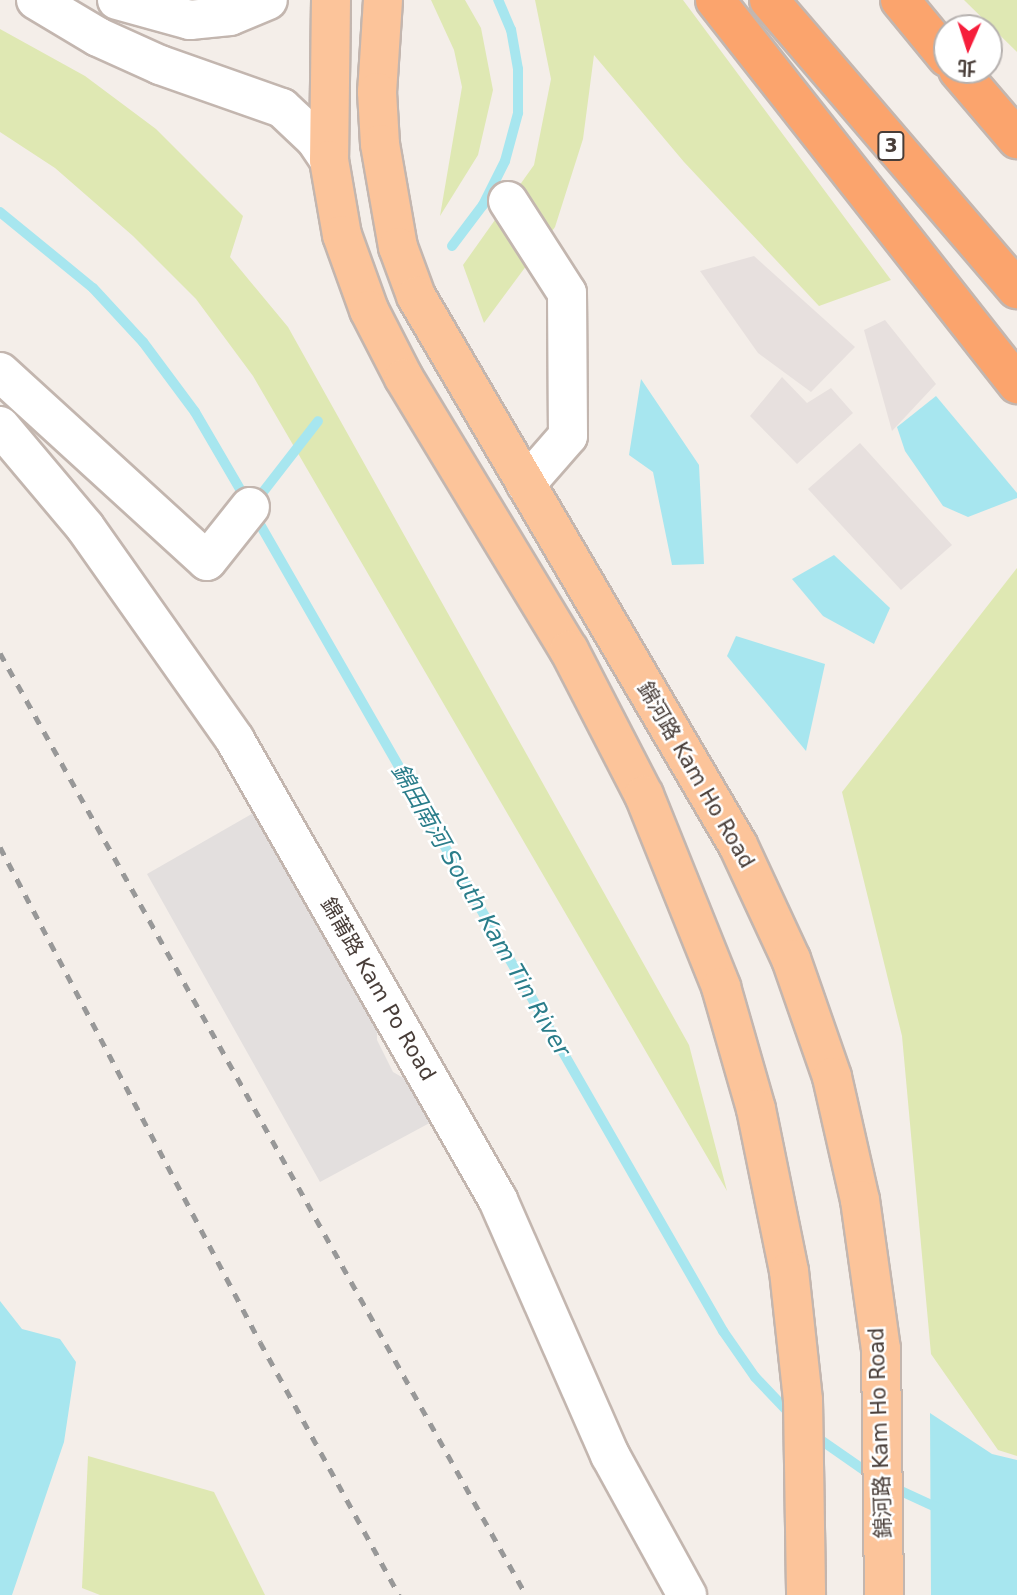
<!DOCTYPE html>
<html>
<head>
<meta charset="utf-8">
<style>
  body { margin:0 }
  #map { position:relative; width:1017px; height:1595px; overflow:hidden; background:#f4eee9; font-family:"DejaVu Sans","Noto Sans TC",sans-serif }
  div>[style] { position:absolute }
  .industrial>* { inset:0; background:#e7e0de }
  .green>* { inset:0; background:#dfe8b3 }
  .parking>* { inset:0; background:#e3dfde }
  .water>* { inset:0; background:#a7e6ef }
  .stream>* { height:10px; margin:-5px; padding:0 5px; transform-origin:5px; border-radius:5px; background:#a7e6ef }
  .roads { filter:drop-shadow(2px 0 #c3b6af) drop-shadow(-2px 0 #c3b6af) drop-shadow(0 2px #c3b6af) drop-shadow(0 -2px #c3b6af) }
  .minor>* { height:38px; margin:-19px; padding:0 19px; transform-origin:19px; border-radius:19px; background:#fff }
  .major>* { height:38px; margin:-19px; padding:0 19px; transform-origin:19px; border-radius:19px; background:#fcc49a }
  .highway>* { height:38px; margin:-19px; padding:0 19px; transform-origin:19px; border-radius:19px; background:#fba46d }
  .rail>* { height:5px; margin-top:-2.5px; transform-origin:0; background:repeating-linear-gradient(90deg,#989898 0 9px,transparent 0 18px) }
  span { translate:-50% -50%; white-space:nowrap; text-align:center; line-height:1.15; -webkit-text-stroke:5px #fff; paint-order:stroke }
  .shield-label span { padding:2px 5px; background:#fff; border:2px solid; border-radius:5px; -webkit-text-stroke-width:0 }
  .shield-label { font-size:19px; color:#483d38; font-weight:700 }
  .street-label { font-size:21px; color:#483d38 }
  .water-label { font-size:23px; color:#2a7d8a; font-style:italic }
  .north { position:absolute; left:933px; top:14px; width:70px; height:70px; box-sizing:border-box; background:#fff; border:2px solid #b6b1af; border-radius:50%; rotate:183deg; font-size:19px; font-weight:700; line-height:28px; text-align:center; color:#483d38 }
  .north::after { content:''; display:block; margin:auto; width:24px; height:32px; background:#f61e3b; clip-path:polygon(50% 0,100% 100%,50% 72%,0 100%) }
</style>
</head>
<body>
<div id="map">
  <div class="industrial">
    <div style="clip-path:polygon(754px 256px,855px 347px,811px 392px,758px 353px,700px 271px)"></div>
    <div style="clip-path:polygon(885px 320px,936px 384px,892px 431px,864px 330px)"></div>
    <div style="clip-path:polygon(782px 377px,807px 403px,831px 388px,853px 413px,797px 464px,750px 416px)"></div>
    <div style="clip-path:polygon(860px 443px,952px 545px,901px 590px,808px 489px)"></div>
  </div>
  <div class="green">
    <div style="clip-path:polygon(431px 0,465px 0,481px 28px,493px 90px,478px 155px,440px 216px,462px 87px,454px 50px)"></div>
    <div style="clip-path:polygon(535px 0,683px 0,891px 280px,819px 306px,684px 162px,594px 55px,583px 139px,555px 227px,484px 323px,463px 265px,534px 165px,551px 79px)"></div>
    <div style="clip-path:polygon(964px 0,1017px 0,1017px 52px)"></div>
    <div style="clip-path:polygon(0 29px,85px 76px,156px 129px,243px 216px,230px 257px,288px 327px,689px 1045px,727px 1191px,253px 376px,196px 299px,133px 236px,55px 168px,0 132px)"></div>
    <div style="clip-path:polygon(1017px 568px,1017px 1456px,998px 1450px,931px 1354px,902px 1036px,842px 792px)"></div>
    <div style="clip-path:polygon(88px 1456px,214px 1492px,265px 1595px,100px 1595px,82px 1588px)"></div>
  </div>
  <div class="parking">
    <div style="clip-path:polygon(262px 808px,377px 1010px,377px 1040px,393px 1072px,419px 1087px,437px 1119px,320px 1182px,147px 874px)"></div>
  </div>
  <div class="water">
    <div style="clip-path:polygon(641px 379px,699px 465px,704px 564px,672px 565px,653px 472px,629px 455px)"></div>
    <div style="clip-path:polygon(936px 396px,1017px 493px,1017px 498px,968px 517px,943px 506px,905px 451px,897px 427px)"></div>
    <div style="clip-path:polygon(834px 555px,890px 608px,874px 644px,823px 616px,792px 579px)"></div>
    <div style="clip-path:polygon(736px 636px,825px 664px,806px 751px,727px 656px)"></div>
    <div style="clip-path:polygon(0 1301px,22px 1329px,60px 1339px,76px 1362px,64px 1442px,12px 1595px,0 1595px)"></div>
    <div style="clip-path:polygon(930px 1413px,992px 1454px,1017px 1460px,1017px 1595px,931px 1595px)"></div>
  </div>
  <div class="stream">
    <div style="left:0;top:212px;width:120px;rotate:39.3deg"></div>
    <div style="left:93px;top:288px;width:74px;rotate:47.2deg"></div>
    <div style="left:143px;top:342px;width:87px;rotate:53.4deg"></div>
    <div style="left:195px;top:412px;width:103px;rotate:59.7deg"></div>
    <div style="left:452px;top:246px;width:51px;rotate:-52.9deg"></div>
    <div style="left:483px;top:205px;width:49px;rotate:-63.4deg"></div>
    <div style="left:505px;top:161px;width:50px;rotate:-74.8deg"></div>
    <div style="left:518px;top:113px;width:44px;rotate:-90deg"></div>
    <div style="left:518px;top:69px;width:40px;rotate:-100deg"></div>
    <div style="left:511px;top:30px;width:33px;rotate:-113deg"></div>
    <div style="left:256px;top:501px;width:101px;rotate:-52.2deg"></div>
    <div style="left:254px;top:514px;width:942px;rotate:60.14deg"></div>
    <div style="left:723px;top:1331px;width:56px;rotate:55.2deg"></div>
    <div style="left:755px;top:1377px;width:55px;rotate:46.5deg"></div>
    <div style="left:815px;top:1436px;width:72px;rotate:34.8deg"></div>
    <div style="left:890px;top:1486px;width:55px;rotate:24.7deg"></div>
  </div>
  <div class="roads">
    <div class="minor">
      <div style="left:36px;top:0;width:72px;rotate:30.8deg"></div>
      <div style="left:98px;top:37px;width:68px;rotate:24.3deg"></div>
      <div style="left:160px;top:65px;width:129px;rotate:19.4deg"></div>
      <div style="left:282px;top:108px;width:45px;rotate:43.2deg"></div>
      <div style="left:315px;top:139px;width:25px;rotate:56deg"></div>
      <div style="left:117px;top:0;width:76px;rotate:15.3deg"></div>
      <div style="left:190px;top:20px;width:40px;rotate:-5.7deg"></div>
      <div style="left:230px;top:16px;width:41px;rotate:-22.8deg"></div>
      <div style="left:508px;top:201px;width:109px;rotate:57.3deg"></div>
      <div style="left:567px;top:293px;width:143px;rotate:89.6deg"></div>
      <div style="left:568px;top:436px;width:64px;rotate:131.2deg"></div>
      <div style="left:0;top:372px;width:280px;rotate:42.4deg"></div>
      <div style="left:207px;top:561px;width:69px;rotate:-51.5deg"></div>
      <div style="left:0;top:426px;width:132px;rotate:49.9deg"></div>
      <div style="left:85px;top:527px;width:261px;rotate:54.8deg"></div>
      <div style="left:235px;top:740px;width:530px;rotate:60.24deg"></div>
      <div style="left:498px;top:1200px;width:279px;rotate:66.3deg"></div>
      <div style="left:610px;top:1455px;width:160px;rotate:61.2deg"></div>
    </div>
    <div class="major">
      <div style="left:331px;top:0;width:160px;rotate:90.7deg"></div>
      <div style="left:329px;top:160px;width:76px;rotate:80.2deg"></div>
      <div style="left:342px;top:235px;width:80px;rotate:70.2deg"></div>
      <div style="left:369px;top:310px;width:76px;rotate:62.8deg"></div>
      <div style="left:404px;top:378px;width:318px;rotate:58.8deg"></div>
      <div style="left:569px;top:650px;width:163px;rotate:62.7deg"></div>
      <div style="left:644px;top:795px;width:207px;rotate:68.1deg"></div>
      <div style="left:721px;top:987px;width:127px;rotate:74deg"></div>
      <div style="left:756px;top:1109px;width:165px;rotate:78.5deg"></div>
      <div style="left:789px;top:1271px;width:130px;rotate:83.8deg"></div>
      <div style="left:803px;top:1400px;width:195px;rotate:89.1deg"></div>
      <div style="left:383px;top:0;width:92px;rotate:93.7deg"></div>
      <div style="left:377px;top:92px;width:52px;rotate:86.7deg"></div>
      <div style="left:380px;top:144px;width:105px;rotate:80.1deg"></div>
      <div style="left:398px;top:247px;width:52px;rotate:69.8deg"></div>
      <div style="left:416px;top:296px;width:636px;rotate:59.61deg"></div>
      <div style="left:738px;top:845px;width:126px;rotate:65.1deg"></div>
      <div style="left:791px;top:959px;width:125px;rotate:70.8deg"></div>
      <div style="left:832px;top:1077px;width:126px;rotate:77.2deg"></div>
      <div style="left:860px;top:1200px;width:150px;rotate:82deg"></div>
      <div style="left:881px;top:1349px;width:246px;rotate:89.3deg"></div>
    </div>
    <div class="highway">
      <div style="left:715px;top:0;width:489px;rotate:51.8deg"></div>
      <div style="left:769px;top:0;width:381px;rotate:49.4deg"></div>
      <div style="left:900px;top:0;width:74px;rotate:50.5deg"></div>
      <div style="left:958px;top:70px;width:91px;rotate:49.5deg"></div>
    </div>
  </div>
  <div class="rail">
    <div style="left:0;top:653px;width:1079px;rotate:60.82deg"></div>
    <div style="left:0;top:847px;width:559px;rotate:62.29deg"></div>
    <div style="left:260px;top:1342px;width:289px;rotate:61.2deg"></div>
  </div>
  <div class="shield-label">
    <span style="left:891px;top:146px">3</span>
  </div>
  <div class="street-label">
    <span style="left:696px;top:775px;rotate:60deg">錦河路 Kam Ho Road</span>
    <span style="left:378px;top:989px;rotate:60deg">錦莆路 Kam Po Road</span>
    <span style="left:880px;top:1433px;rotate:-92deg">錦河路 Kam Ho Road</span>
  </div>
  <div class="water-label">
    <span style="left:481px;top:910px;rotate:60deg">錦田南河 South Kam Tin River</span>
  </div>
  <div class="north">北</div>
</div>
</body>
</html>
